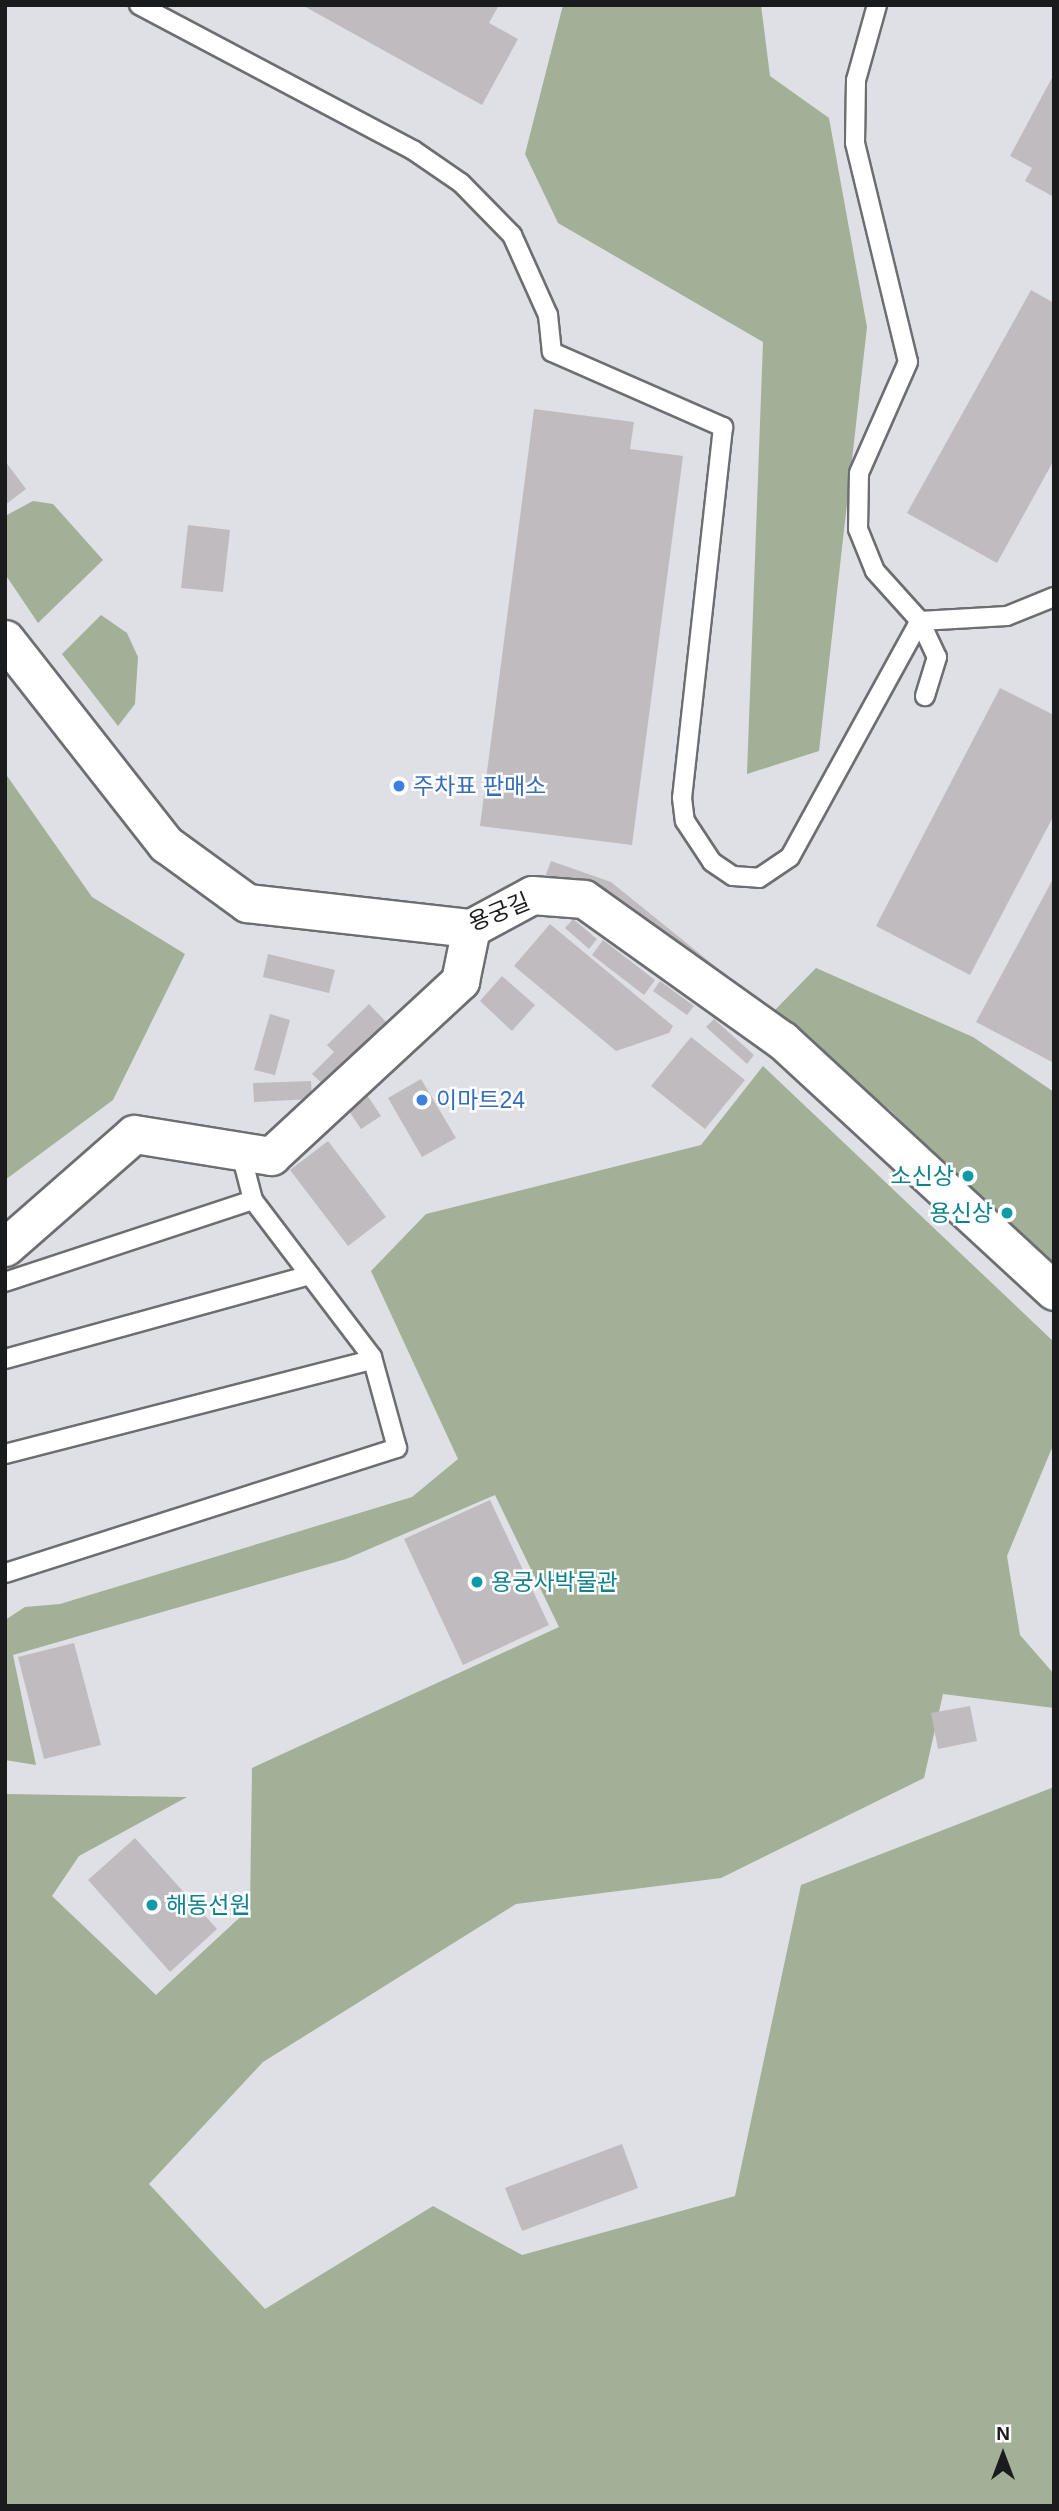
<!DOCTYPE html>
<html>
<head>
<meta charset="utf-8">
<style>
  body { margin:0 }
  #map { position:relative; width:1059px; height:2511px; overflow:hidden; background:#dfe0e5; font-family:Helvetica,"Noto Sans KR",sans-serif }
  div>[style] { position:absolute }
  .forest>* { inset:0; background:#a1b096 }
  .building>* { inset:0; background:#c0bbbe }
  .roads { filter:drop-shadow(2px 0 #6d6e72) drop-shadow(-2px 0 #6d6e72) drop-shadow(0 2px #6d6e72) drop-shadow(0 -2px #6d6e72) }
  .lane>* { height:18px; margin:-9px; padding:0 9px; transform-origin:9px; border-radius:9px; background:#fff }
  .street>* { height:37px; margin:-18.5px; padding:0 18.5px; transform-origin:18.5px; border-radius:18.5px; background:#fff }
  .dots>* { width:19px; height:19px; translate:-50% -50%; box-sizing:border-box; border:4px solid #fff; border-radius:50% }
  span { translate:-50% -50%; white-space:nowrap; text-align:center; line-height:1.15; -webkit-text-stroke:5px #fff; paint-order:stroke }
  .shop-label { font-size:23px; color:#366cbe }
  .left { translate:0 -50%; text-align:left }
  .street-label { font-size:23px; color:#1a1b1c }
  .culture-label { font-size:23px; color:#0d838f }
  .right { translate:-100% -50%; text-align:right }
  .frame { position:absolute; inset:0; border:7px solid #1a1b1c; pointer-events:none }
  .north { position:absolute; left:968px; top:2420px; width:70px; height:70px; -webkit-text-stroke:5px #fff; paint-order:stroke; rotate:0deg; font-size:19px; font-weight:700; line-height:28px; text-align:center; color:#1a1b1c }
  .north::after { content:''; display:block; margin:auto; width:24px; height:32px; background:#1a1b1c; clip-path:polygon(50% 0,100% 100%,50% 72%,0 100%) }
</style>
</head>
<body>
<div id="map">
  <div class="forest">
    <div style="clip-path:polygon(563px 5px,761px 5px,770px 76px,829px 118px,867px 327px,819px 751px,747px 774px,763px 342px,558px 223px,525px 154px)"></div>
    <div style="clip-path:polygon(33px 501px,53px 504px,103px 560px,38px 623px,5px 574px,5px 516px)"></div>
    <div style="clip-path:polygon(101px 615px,127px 633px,138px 657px,135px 704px,118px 726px,62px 654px)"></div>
    <div style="clip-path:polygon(5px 773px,92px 897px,185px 954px,113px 1100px,5px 1180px)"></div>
    <div style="clip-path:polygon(816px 968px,973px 1037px,1054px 1092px,1054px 1269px,890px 1110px,773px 1012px)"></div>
    <div style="clip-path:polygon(763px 1066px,1054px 1342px,1054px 1443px,1007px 1556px,1020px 1635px,1054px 1674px,1054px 1708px,943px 1694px,924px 1778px,721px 1878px,516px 1904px,263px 2062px,149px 2184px,265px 2309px,433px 2206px,522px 2255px,735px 2196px,801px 1885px,1054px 1787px,1054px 2506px,5px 2506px,5px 1794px,187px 1797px,79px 1856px,52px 1896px,156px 1995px,250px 1908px,252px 1768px,559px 1627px,495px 1495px,346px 1559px,13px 1655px,36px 1765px,5px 1760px,5px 1620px,25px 1607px,60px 1604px,412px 1497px,458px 1459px,371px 1271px,426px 1214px,701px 1145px)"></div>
  </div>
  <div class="building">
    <div style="clip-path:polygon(302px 5px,499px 5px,489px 23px,518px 39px,482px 105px)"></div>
    <div style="clip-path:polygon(1054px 74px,1054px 197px,1025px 181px,1032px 168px,1010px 156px)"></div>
    <div style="clip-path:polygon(1031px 290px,1054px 303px,1054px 460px,997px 563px,907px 513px)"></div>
    <div style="clip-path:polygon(534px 409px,634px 422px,630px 449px,683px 456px,632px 845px,480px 826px)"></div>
    <div style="clip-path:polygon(5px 461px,26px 489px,5px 505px)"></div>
    <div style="clip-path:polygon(188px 525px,230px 530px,223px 592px,181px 588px)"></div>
    <div style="clip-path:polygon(1000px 688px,1054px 715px,1054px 815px,970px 975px,876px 926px)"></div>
    <div style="clip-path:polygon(551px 861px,611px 882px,752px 996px,746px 1004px,544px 880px)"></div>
    <div style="clip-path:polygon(1054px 877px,1054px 1063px,976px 1022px)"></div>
    <div style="clip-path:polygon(573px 919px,597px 939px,589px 949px,565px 928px)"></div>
    <div style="clip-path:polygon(550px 924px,673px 1026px,669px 1033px,616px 1051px,514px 966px)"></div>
    <div style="clip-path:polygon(603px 940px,655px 980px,644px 995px,592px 955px)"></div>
    <div style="clip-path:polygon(268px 954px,335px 970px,329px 993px,263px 977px)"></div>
    <div style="clip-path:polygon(502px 976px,535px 1005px,512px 1031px,480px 1001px)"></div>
    <div style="clip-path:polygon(660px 981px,694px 1006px,687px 1015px,653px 991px)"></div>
    <div style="clip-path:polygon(369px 1004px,390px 1026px,326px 1087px,312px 1074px,334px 1052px,327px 1045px)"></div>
    <div style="clip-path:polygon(270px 1014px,290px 1020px,275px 1075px,254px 1070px)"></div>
    <div style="clip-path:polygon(714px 1019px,754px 1055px,747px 1064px,706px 1027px)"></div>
    <div style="clip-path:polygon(691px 1037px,745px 1080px,705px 1129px,651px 1086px)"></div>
    <div style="clip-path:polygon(421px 1079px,456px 1138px,422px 1157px,388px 1098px)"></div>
    <div style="clip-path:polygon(311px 1081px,312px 1099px,254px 1102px,253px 1083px)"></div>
    <div style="clip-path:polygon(367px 1095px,381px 1116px,361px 1129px,347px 1108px)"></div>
    <div style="clip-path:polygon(328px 1141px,386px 1217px,348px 1246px,290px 1170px)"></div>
    <div style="clip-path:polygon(490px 1500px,549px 1625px,463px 1665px,404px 1539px)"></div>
    <div style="clip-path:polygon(74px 1643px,101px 1745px,44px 1759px,18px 1657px)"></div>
    <div style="clip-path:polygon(970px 1706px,977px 1741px,938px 1749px,931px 1713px)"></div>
    <div style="clip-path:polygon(135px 1838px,217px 1929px,170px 1972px,88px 1880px)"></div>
    <div style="clip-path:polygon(622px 2144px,638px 2188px,522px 2231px,505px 2188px)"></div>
  </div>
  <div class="roads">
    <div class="lane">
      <div style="left:139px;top:5px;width:310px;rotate:27.9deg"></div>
      <div style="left:413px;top:150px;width:58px;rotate:34.5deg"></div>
      <div style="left:461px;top:183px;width:73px;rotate:45.6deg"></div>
      <div style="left:512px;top:235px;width:88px;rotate:65.8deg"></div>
      <div style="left:548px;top:315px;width:37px;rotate:84deg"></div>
      <div style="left:552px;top:352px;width:187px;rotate:23.7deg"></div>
      <div style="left:723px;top:427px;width:373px;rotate:96.3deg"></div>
      <div style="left:682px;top:798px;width:23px;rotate:83deg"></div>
      <div style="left:685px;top:821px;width:49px;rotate:56.6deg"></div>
      <div style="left:712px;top:862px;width:25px;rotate:34deg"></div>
      <div style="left:733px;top:876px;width:26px;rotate:4deg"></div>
      <div style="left:759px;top:878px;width:37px;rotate:-34deg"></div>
      <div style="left:790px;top:857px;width:269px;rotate:-61.2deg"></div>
      <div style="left:877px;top:5px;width:78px;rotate:105.6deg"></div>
      <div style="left:856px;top:80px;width:63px;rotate:90.9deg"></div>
      <div style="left:855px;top:143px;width:225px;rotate:76.4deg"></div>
      <div style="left:908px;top:362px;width:121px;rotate:113.8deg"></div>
      <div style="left:859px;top:473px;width:56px;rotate:91deg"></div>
      <div style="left:858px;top:529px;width:45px;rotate:68deg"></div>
      <div style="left:875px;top:571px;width:67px;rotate:48deg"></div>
      <div style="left:920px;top:621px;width:87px;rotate:-3.3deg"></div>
      <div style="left:1007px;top:616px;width:51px;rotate:-22deg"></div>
      <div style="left:920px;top:621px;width:40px;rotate:65deg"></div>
      <div style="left:937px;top:657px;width:41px;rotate:107.1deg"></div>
      <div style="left:240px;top:1150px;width:52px;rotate:75.4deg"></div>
      <div style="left:5px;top:1282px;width:261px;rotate:-18.3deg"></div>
      <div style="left:253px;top:1200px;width:197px;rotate:52.8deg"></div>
      <div style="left:372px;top:1357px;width:94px;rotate:74.6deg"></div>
      <div style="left:397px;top:1448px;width:411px;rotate:162.3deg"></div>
      <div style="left:5px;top:1359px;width:316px;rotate:-15.4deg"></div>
      <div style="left:5px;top:1454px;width:373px;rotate:-14.4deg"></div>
    </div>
    <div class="street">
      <div style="left:5px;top:639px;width:261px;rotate:51.9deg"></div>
      <div style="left:166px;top:844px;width:100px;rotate:36.1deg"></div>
      <div style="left:247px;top:903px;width:225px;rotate:6.4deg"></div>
      <div style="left:471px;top:928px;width:69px;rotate:-28.4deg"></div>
      <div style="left:532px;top:895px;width:52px;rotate:4.4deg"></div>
      <div style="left:584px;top:899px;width:243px;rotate:35.5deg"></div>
      <div style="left:782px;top:1040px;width:370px;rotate:42.7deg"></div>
      <div style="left:5px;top:1247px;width:171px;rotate:-41.2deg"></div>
      <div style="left:134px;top:1134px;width:139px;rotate:9.1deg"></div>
      <div style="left:271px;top:1156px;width:258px;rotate:-42.8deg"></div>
      <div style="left:460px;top:981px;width:54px;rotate:-78.3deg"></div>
    </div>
  </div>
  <div class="dots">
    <div style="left:399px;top:786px;background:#3f7fe0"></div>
    <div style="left:422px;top:1100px;background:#3f7fe0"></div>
    <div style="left:968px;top:1176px;background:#0f9aa8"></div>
    <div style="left:1007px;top:1213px;background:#0f9aa8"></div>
    <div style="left:477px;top:1582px;background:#0f9aa8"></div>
    <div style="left:152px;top:1905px;background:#0f9aa8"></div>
  </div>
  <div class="shop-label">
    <span class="left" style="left:413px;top:786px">주차표 판매소</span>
    <span class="left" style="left:436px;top:1100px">이마트24</span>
  </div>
  <div class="street-label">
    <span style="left:499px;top:912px;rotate:-22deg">용궁길</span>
  </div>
  <div class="culture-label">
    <span class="right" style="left:954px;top:1176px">소신상</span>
    <span class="right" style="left:993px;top:1213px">용신상</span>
    <span class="left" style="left:491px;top:1582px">용궁사박물관</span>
    <span class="left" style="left:166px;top:1905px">해동선원</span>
  </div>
  <div class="frame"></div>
  <div class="north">N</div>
</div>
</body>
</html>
